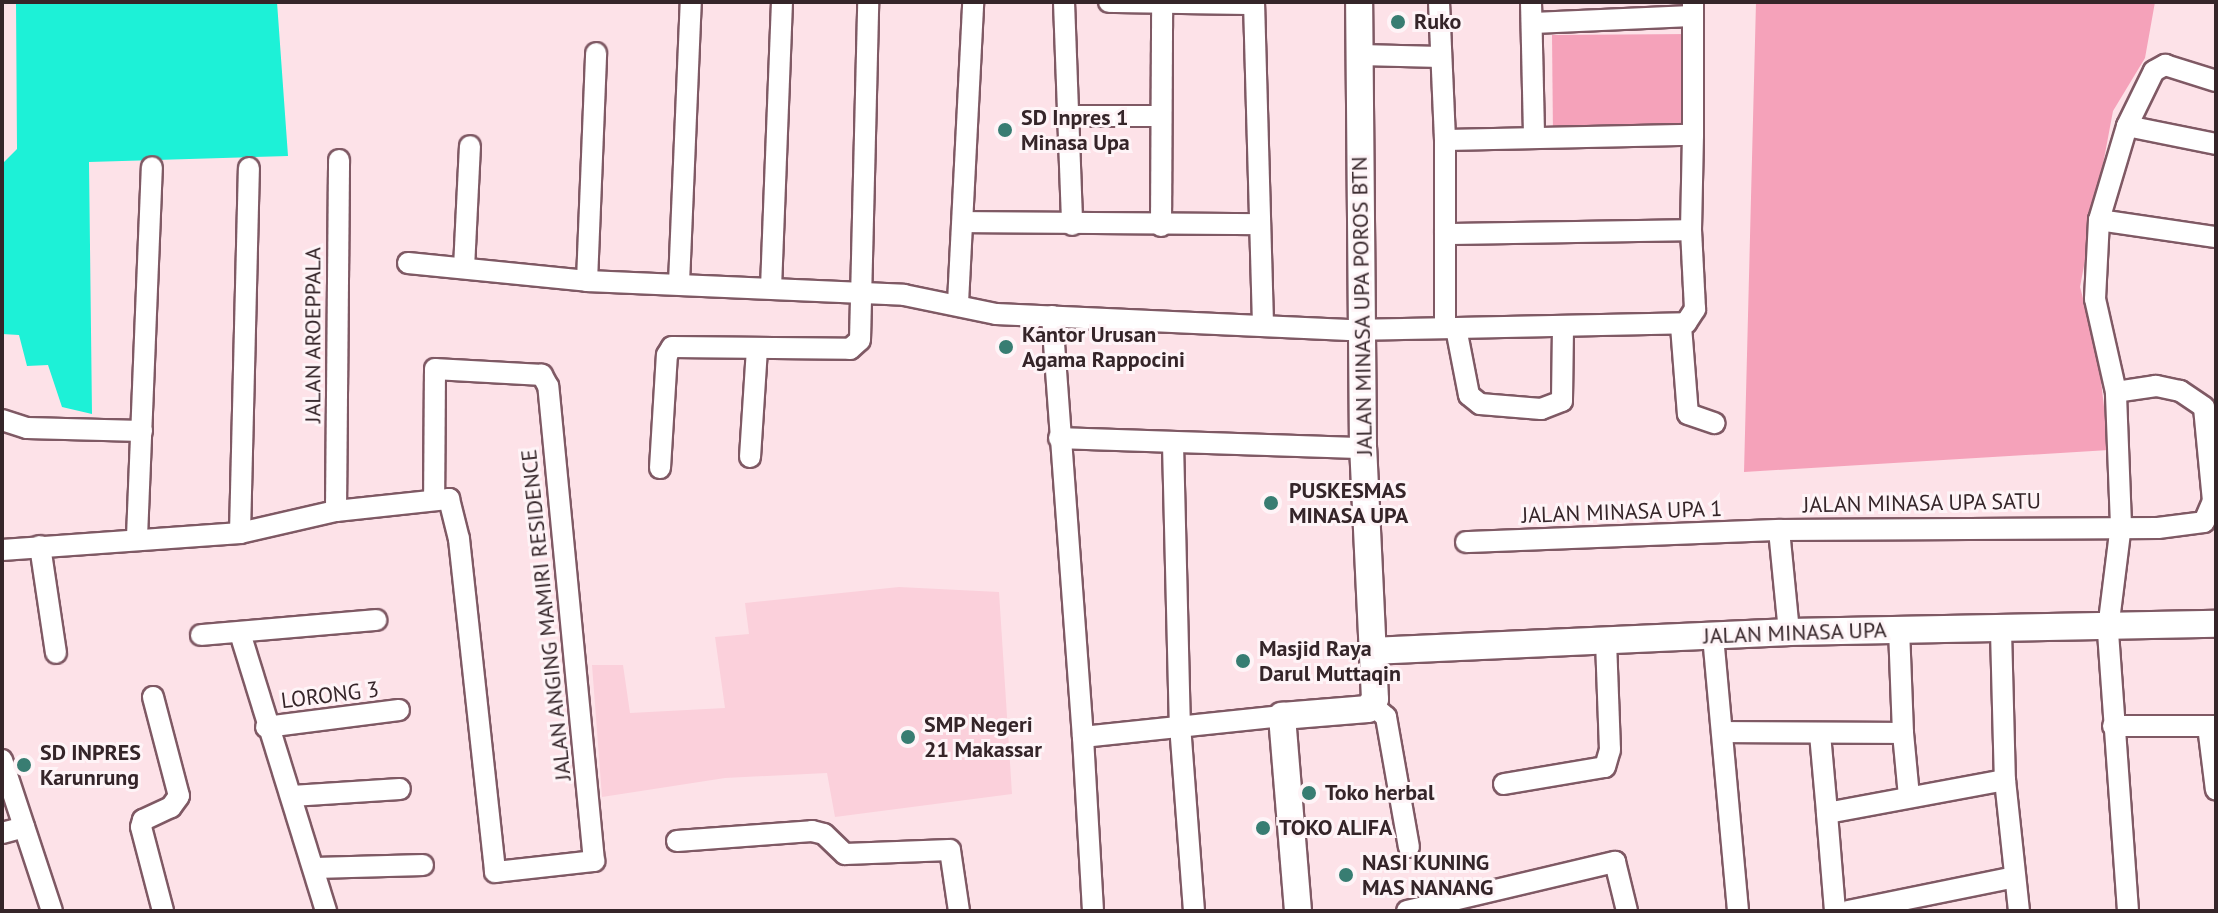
<!DOCTYPE html>
<html>
<head>
<meta charset="utf-8">
<style>
  body { margin:0 }
  #map { position:relative; width:2218px; height:913px; overflow:hidden; background:#fde2e8; font-family:"PT Sans",sans-serif }
  div>[style] { position:absolute }
  .built>* { inset:0; background:#fbd0db }
  .green>* { inset:0; background:#f5a2ba }
  .water>* { inset:0; background:#1df1d7 }
  .roads { filter:drop-shadow(2px 0 #7f5964) drop-shadow(-2px 0 #7f5964) drop-shadow(0 2px #7f5964) drop-shadow(0 -2px #7f5964) }
  .minor>* { height:20px; margin:-10px; padding:0 10px; transform-origin:10px; border-radius:10px; background:#fff }
  .tertiary>* { height:26px; margin:-13px; padding:0 13px; transform-origin:13px; border-radius:13px; background:#fff }
  .dots>* { width:22px; height:22px; translate:-50% -50%; box-sizing:border-box; border:4px solid #fef4f7; border-radius:50% }
  span { translate:-50% -50%; white-space:nowrap; text-align:center; line-height:1.15; -webkit-text-stroke:6px #fef4f7; paint-order:stroke }
  .poi-label { font-size:22px; color:#352529; font-weight:700 }
  .left { translate:0 -50%; text-align:left }
  .street-label { font-size:22px; color:#352529 }
  .frame { position:absolute; inset:0; border:4px solid #352529; pointer-events:none }
</style>
</head>
<body>
<div id="map">
  <div class="built">
    <div style="clip-path:polygon(899px 587px,999px 592px,1012px 794px,835px 817px,827px 773px,725px 778px,602px 797px,592px 665px,623px 665px,630px 713px,725px 708px,715px 637px,749px 634px,745px 603px)"></div>
  </div>
  <div class="green">
    <div style="clip-path:polygon(1756px 2px,2155px 2px,2145px 58px,2113px 111px,2080px 287px,2098px 355px,2109px 450px,1744px 472px)"></div>
    <div style="clip-path:polygon(1690px 34px,1691px 135px,1553px 136px,1552px 35px)"></div>
  </div>
  <div class="water">
    <div style="clip-path:polygon(16px 2px,277px 2px,288px 156px,89px 162px,92px 414px,62px 407px,48px 365px,27px 366px,19px 335px,2px 334px,2px 164px,17px 149px)"></div>
  </div>
  <div class="roads">
    <div class="minor">
      <div style="left:1064px;top:2px;width:223px;rotate:87.9deg"></div>
      <div style="left:1109px;top:2px;width:145px;rotate:0.8deg"></div>
      <div style="left:1254px;top:2px;width:321px;rotate:88.4deg"></div>
      <div style="left:1439px;top:2px;width:138px;rotate:87.5deg"></div>
      <div style="left:1531px;top:2px;width:134px;rotate:88.7deg"></div>
      <div style="left:1532px;top:23px;width:161px;rotate:-2.5deg"></div>
      <div style="left:1360px;top:55px;width:81px;rotate:1.4deg"></div>
      <div style="left:1068px;top:116px;width:93px"></div>
      <div style="left:2127px;top:126px;width:91px;rotate:11.4deg"></div>
      <div style="left:2099px;top:220px;width:118px;rotate:8.3deg"></div>
      <div style="left:963px;top:222px;width:296px;rotate:0.4deg"></div>
      <div style="left:1161px;top:226px;width:223px;rotate:-89.7deg"></div>
      <div style="left:1445px;top:234px;width:246px;rotate:-0.9deg"></div>
      <div style="left:1691px;top:230px;width:95px;rotate:-88.8deg"></div>
      <div style="left:408px;top:263px;width:180px;rotate:5.7deg"></div>
      <div style="left:587px;top:281px;width:317px;rotate:2.5deg"></div>
      <div style="left:904px;top:295px;width:94px;rotate:11.7deg"></div>
      <div style="left:996px;top:314px;width:353px;rotate:2.6deg"></div>
      <div style="left:1349px;top:330px;width:107px;rotate:-1.1deg"></div>
      <div style="left:464px;top:268px;width:122px;rotate:-87.2deg"></div>
      <div style="left:587px;top:281px;width:228px;rotate:-87.7deg"></div>
      <div style="left:679px;top:283px;width:281px;rotate:-87.6deg"></div>
      <div style="left:771px;top:288px;width:286px;rotate:-87.8deg"></div>
      <div style="left:958px;top:303px;width:301px;rotate:-87.1deg"></div>
      <div style="left:1052px;top:316px;width:422px;rotate:85.8deg"></div>
      <div style="left:1681px;top:326px;width:88px;rotate:85.5deg"></div>
      <div style="left:1688px;top:414px;width:28px;rotate:19deg"></div>
      <div style="left:1445px;top:328px;width:188px;rotate:-90deg"></div>
      <div style="left:1445px;top:140px;width:248px;rotate:-1.2deg"></div>
      <div style="left:1693px;top:135px;width:133px;rotate:-90deg"></div>
      <div style="left:1563px;top:328px;width:73px;rotate:90.8deg"></div>
      <div style="left:1562px;top:401px;width:22px;rotate:159deg"></div>
      <div style="left:1541px;top:409px;width:61px;rotate:-175.3deg"></div>
      <div style="left:1480px;top:404px;width:14px;rotate:-141deg"></div>
      <div style="left:1469px;top:395px;width:68px;rotate:-101deg"></div>
      <div style="left:1456px;top:328px;width:230px;rotate:-1.2deg"></div>
      <div style="left:1686px;top:323px;width:17px;rotate:-57deg"></div>
      <div style="left:1695px;top:309px;width:79px;rotate:-92.9deg"></div>
      <div style="left:2px;top:420px;width:26px;rotate:18deg"></div>
      <div style="left:27px;top:428px;width:115px;rotate:1.5deg"></div>
      <div style="left:1059px;top:438px;width:304px;rotate:1.9deg"></div>
      <div style="left:1173px;top:444px;width:281px;rotate:88.6deg"></div>
      <div style="left:1180px;top:725px;width:187px;rotate:85.7deg"></div>
      <div style="left:750px;top:457px;width:108px;rotate:-86.3deg"></div>
      <div style="left:660px;top:468px;width:113px;rotate:-86.5deg"></div>
      <div style="left:667px;top:355px;width:9px;rotate:-58deg"></div>
      <div style="left:672px;top:347px;width:178px;rotate:0.6deg"></div>
      <div style="left:850px;top:349px;width:13px;rotate:-42deg"></div>
      <div style="left:860px;top:340px;width:338px;rotate:-88.6deg"></div>
      <div style="left:336px;top:511px;width:351px;rotate:-89.5deg"></div>
      <div style="left:240px;top:533px;width:365px;rotate:-88.6deg"></div>
      <div style="left:137px;top:537px;width:370px;rotate:-87.7deg"></div>
      <div style="left:1466px;top:542px;width:313px;rotate:-2.2deg"></div>
      <div style="left:40px;top:546px;width:108px;rotate:81.5deg"></div>
      <div style="left:2px;top:550px;width:239px;rotate:-4.1deg"></div>
      <div style="left:240px;top:533px;width:98px;rotate:-12.9deg"></div>
      <div style="left:336px;top:511px;width:114px;rotate:-6.1deg"></div>
      <div style="left:449px;top:499px;width:41px;rotate:76deg"></div>
      <div style="left:459px;top:539px;width:335px;rotate:83.8deg"></div>
      <div style="left:495px;top:872px;width:100px;rotate:-6.3deg"></div>
      <div style="left:594px;top:861px;width:477px;rotate:-95.5deg"></div>
      <div style="left:548px;top:386px;width:13px;rotate:-119deg"></div>
      <div style="left:542px;top:375px;width:107px;rotate:-176.8deg"></div>
      <div style="left:435px;top:369px;width:130px;rotate:90.4deg"></div>
      <div style="left:2001px;top:631px;width:149px;rotate:88.5deg"></div>
      <div style="left:2005px;top:780px;width:132px;rotate:83.9deg"></div>
      <div style="left:1789px;top:632px;width:102px;rotate:-95.6deg"></div>
      <div style="left:1779px;top:530px;width:379px;rotate:-0.3deg"></div>
      <div style="left:2158px;top:528px;width:46px;rotate:-7.4deg"></div>
      <div style="left:2204px;top:522px;width:23px;rotate:-67deg"></div>
      <div style="left:2213px;top:501px;width:94px;rotate:-95.5deg"></div>
      <div style="left:2204px;top:407px;width:29px;rotate:-146deg"></div>
      <div style="left:2180px;top:391px;width:25px;rotate:-168deg"></div>
      <div style="left:2156px;top:386px;width:40px;rotate:171.5deg"></div>
      <div style="left:240px;top:633px;width:291px;rotate:72.8deg"></div>
      <div style="left:201px;top:635px;width:176px;rotate:-4.9deg"></div>
      <div style="left:1713px;top:636px;width:276px;rotate:84.8deg"></div>
      <div style="left:153px;top:697px;width:102px;rotate:75.3deg"></div>
      <div style="left:179px;top:796px;width:14px;rotate:126deg"></div>
      <div style="left:171px;top:807px;width:31px;rotate:155deg"></div>
      <div style="left:143px;top:820px;width:7px;rotate:106deg"></div>
      <div style="left:141px;top:827px;width:87px;rotate:75.3deg"></div>
      <div style="left:1373px;top:706px;width:17px;rotate:40deg"></div>
      <div style="left:1386px;top:717px;width:132px;rotate:80deg"></div>
      <div style="left:2113px;top:726px;width:103px"></div>
      <div style="left:2208px;top:726px;width:64px;rotate:82.9deg"></div>
      <div style="left:266px;top:727px;width:134px;rotate:-7.3deg"></div>
      <div style="left:1722px;top:732px;width:181px;rotate:0.3deg"></div>
      <div style="left:1903px;top:733px;width:104px;rotate:-92.2deg"></div>
      <div style="left:1903px;top:733px;width:63px;rotate:84.6deg"></div>
      <div style="left:1820px;top:734px;width:79px;rotate:84.9deg"></div>
      <div style="left:2px;top:760px;width:159px;rotate:71.7deg"></div>
      <div style="left:1504px;top:784px;width:102px;rotate:-9.6deg"></div>
      <div style="left:1605px;top:767px;width:18px;rotate:-74deg"></div>
      <div style="left:1610px;top:750px;width:109px;rotate:-92.1deg"></div>
      <div style="left:292px;top:796px;width:108px;rotate:-3.7deg"></div>
      <div style="left:2px;top:833px;width:23px;rotate:-15deg"></div>
      <div style="left:677px;top:841px;width:135px;rotate:-4.2deg"></div>
      <div style="left:812px;top:831px;width:12px;rotate:14deg"></div>
      <div style="left:824px;top:834px;width:29px;rotate:44deg"></div>
      <div style="left:845px;top:854px;width:105px;rotate:-2.2deg"></div>
      <div style="left:950px;top:850px;width:62px;rotate:81.6deg"></div>
      <div style="left:316px;top:868px;width:107px;rotate:-1.6deg"></div>
      <div style="left:1093px;top:911px;width:174px;rotate:-93.3deg"></div>
      <div style="left:1083px;top:737px;width:200px;rotate:-6deg"></div>
      <div style="left:1407px;top:911px;width:214px;rotate:-13.3deg"></div>
      <div style="left:1615px;top:862px;width:50px;rotate:76.2deg"></div>
      <div style="left:1835px;top:911px;width:98px;rotate:-94.7deg"></div>
      <div style="left:1827px;top:813px;width:181px;rotate:-10.5deg"></div>
      <div style="left:1848px;top:911px;width:170px;rotate:-11.5deg"></div>
      <div style="left:2128px;top:911px;width:283px;rotate:-94.1deg"></div>
      <div style="left:2108px;top:629px;width:105px;rotate:-82.9deg"></div>
      <div style="left:2121px;top:525px;width:133px;rotate:-92.2deg"></div>
      <div style="left:2116px;top:392px;width:95px;rotate:-102.7deg"></div>
      <div style="left:2095px;top:299px;width:79px;rotate:-87.1deg"></div>
      <div style="left:2099px;top:220px;width:98px;rotate:-73.4deg"></div>
      <div style="left:2127px;top:126px;width:61px;rotate:-63.9deg"></div>
      <div style="left:2154px;top:71px;width:13px;rotate:-29deg"></div>
      <div style="left:2165px;top:65px;width:53px;rotate:17.4deg"></div>
    </div>
    <div class="tertiary">
      <div style="left:1373px;top:651px;width:416px;rotate:-2.6deg"></div>
      <div style="left:1789px;top:632px;width:427px;rotate:-1.1deg"></div>
      <div style="left:1298px;top:911px;width:196px;rotate:-94.7deg"></div>
      <div style="left:1282px;top:716px;width:86px;rotate:-4.7deg"></div>
      <div style="left:1368px;top:709px;width:12px;rotate:-55deg"></div>
      <div style="left:1375px;top:699px;width:251px;rotate:-92.7deg"></div>
      <div style="left:1363px;top:448px;width:446px;rotate:-90.5deg"></div>
    </div>
  </div>
  <div class="dots">
    <div style="left:1398px;top:22px;background:#387d72"></div>
    <div style="left:1005px;top:130px;background:#387d72"></div>
    <div style="left:1006px;top:347px;background:#387d72"></div>
    <div style="left:1271px;top:503px;background:#387d72"></div>
    <div style="left:1243px;top:661px;background:#387d72"></div>
    <div style="left:908px;top:737px;background:#387d72"></div>
    <div style="left:24px;top:765px;background:#387d72"></div>
    <div style="left:1309px;top:793px;background:#387d72"></div>
    <div style="left:1263px;top:828px;background:#387d72"></div>
    <div style="left:1346px;top:875px;background:#387d72"></div>
  </div>
  <div class="poi-label">
    <span class="left" style="left:1414px;top:22px">Ruko</span>
    <span class="left" style="left:1021px;top:130px">SD Inpres 1<br>Minasa Upa</span>
    <span class="left" style="left:1022px;top:347px">Kantor Urusan<br>Agama Rappocini</span>
    <span class="left" style="left:1289px;top:503px">PUSKESMAS<br>MINASA UPA</span>
    <span class="left" style="left:1259px;top:661px">Masjid Raya<br>Darul Muttaqin</span>
    <span class="left" style="left:924px;top:737px">SMP Negeri<br>21 Makassar</span>
    <span class="left" style="left:40px;top:765px">SD INPRES<br>Karunrung</span>
    <span class="left" style="left:1325px;top:793px">Toko herbal</span>
    <span class="left" style="left:1279px;top:828px">TOKO ALIFA</span>
    <span class="left" style="left:1362px;top:875px">NASI KUNING<br>MAS NANANG</span>
  </div>
  <div class="street-label">
    <span style="left:1362px;top:306px;rotate:-91deg">JALAN MINASA UPA POROS BTN</span>
    <span style="left:313px;top:335px;rotate:-90deg">JALAN AROEPPALA</span>
    <span style="left:1922px;top:503px;rotate:-1deg">JALAN MINASA UPA SATU</span>
    <span style="left:1622px;top:512px;rotate:-2deg">JALAN MINASA UPA 1</span>
    <span style="left:546px;top:615px;rotate:-96deg">JALAN ANGING MAMIRI RESIDENCE</span>
    <span style="left:1795px;top:633px;rotate:-2deg">JALAN MINASA UPA</span>
    <span style="left:330px;top:695px;rotate:-7deg">LORONG 3</span>
  </div>
  <div class="frame"></div>
</div>
</body>
</html>
